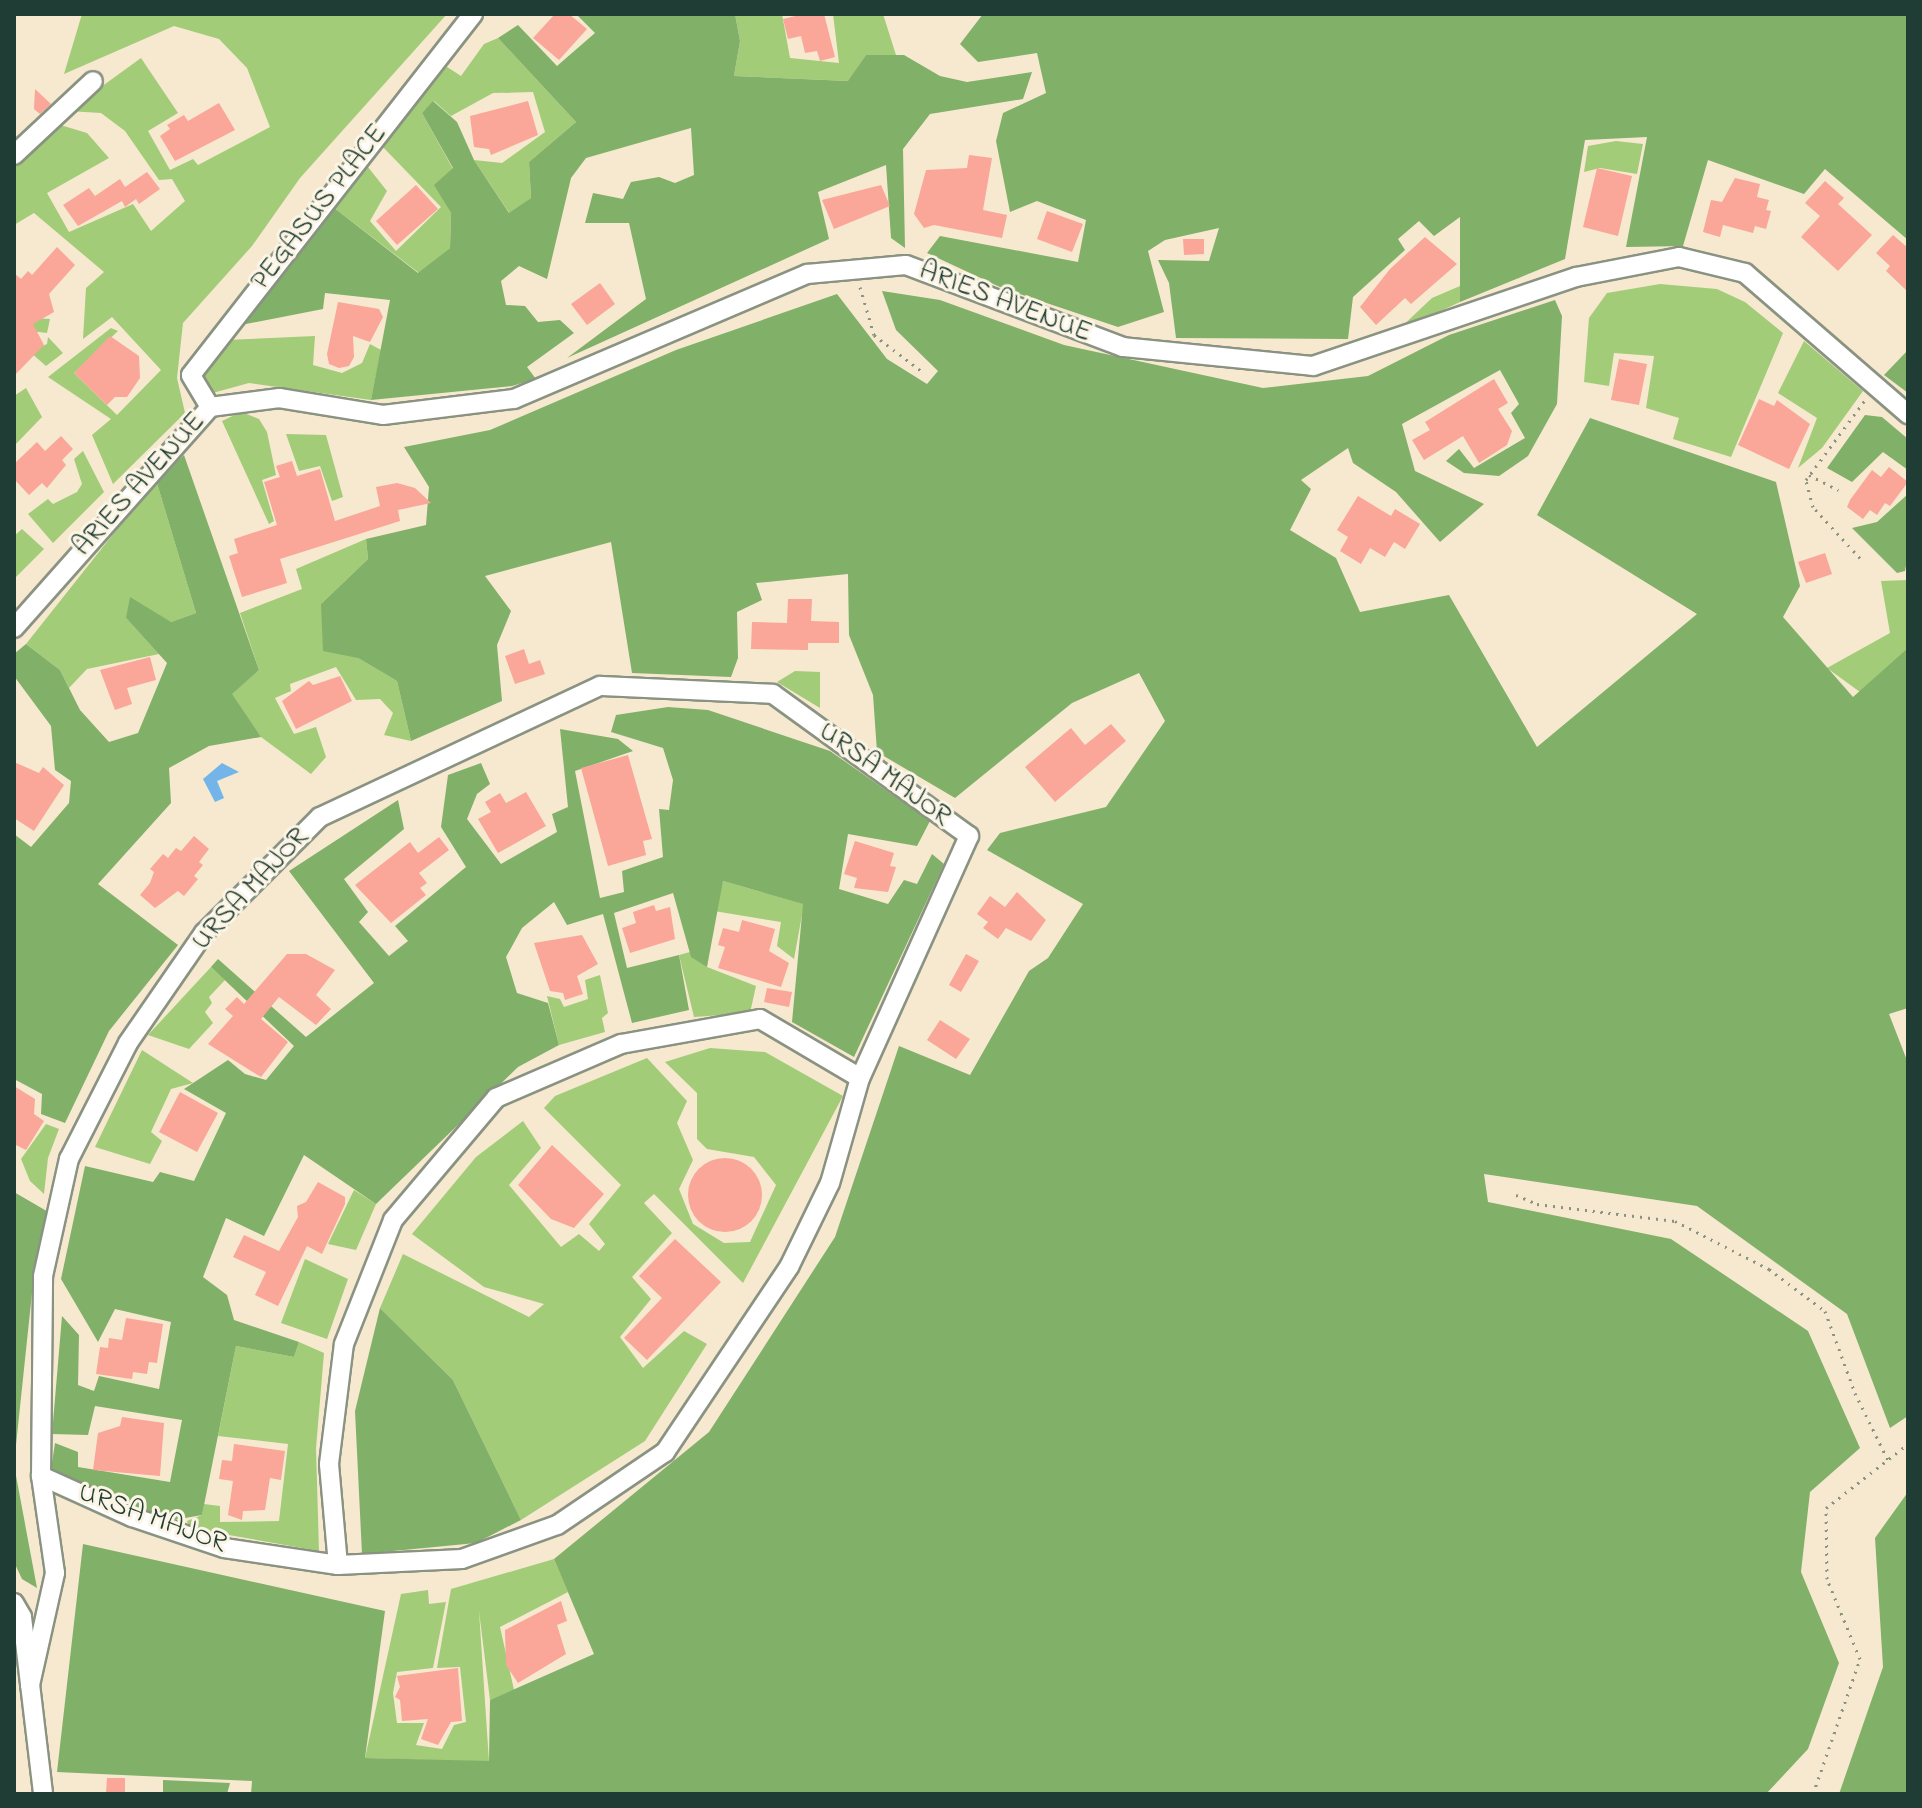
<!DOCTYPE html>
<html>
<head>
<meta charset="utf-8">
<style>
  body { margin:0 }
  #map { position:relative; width:1922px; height:1808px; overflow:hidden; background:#f6e9d0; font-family:"Indie Flower",sans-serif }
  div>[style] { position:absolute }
  .green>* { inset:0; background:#a2cc78 }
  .forest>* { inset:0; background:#81b068 }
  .water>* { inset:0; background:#73b5e8 }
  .building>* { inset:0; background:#faa698 }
  .round { border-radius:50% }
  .path>* { height:3px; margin-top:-1.5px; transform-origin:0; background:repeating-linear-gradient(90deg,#8a9382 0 2px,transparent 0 8px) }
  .roads { filter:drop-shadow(2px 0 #8a9382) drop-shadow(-2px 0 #8a9382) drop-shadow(0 2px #8a9382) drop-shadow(0 -2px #8a9382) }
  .minor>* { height:18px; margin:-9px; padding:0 9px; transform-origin:9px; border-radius:9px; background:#fff }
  span { translate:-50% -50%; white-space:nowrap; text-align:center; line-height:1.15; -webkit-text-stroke:6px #fcf5e5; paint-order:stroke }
  .street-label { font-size:28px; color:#1f3d34 }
  .frame { position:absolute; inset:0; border:16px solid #1f3d34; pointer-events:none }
</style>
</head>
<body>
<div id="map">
  <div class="green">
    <div style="clip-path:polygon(82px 14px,447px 14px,300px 178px,252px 246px,183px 323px,177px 378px,185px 413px,113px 484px,92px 435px,111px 419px,48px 377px,111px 328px,118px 331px,74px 373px,117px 415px,161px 370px,112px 317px,83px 339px,86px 288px,104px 272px,34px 213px,14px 225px,14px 164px,57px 124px,87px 133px,109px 158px,47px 193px,69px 232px,133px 204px,151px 231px,185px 201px,172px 179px,159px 180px,125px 131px,101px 113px,68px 111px,141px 58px,178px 113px,148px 131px,170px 170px,193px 159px,198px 165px,270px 127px,247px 68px,219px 39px,174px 26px,64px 74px)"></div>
    <div style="clip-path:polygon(735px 14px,782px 14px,790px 58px,839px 63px,833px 14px,883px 14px,896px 55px,866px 55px,849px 81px,734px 76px,740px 41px)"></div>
    <div style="clip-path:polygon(498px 38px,576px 122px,529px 162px,531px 198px,510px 214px,474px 160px,502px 163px,545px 132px,533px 92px,493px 93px,451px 116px,434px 101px,422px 113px,453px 169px,435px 185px,451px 213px,450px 248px,419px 273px,333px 207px,364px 162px,387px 191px,370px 221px,396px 251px,441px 207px,379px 143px,444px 65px,461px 76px,484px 44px)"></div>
    <div style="clip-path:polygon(1616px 141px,1643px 144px,1637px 174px,1600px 168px,1584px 172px,1588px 146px)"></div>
    <div style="clip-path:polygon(1660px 284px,1717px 289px,1745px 302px,1783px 333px,1731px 457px,1673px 439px,1679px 418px,1646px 408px,1654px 356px,1614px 353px,1609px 386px,1584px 382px,1589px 318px,1607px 293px)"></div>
    <div style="clip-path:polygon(1460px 286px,1460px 302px,1397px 331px,1432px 298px)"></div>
    <div style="clip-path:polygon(35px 318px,50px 319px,47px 333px,31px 331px,32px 351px,47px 344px,48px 337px,63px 353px,46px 366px,14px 338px,14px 330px)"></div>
    <div style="clip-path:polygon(315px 336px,313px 365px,342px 373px,362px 363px,370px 344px,381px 350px,371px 400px,249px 383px,209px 394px,202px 374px,226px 340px)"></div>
    <div style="clip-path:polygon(1804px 341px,1863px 391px,1822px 448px,1798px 468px,1817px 418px,1778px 393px)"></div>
    <div style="clip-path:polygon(26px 388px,42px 417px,14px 446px,14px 396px)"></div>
    <div style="clip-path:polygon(241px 412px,259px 419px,267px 432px,276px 475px,262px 480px,274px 521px,269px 524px,222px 421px)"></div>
    <div style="clip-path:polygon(286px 434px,326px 435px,343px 497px,332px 501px,320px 466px,299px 471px)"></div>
    <div style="clip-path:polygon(83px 451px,104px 492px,53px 543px,28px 514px,48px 499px,53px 504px,77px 492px,82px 484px,74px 459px)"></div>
    <div style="clip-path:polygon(156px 480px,196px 613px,171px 622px,126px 618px,159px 654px,87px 669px,69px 688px,60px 670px,26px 644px)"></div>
    <div style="clip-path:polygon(22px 529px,44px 549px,14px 579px,14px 536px)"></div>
    <div style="clip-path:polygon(366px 539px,368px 559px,321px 604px,358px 658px,397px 681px,411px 741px,384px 735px,393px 713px,380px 699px,356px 700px,336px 667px,290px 684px,291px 691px,275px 698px,294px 734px,316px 727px,326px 757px,311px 774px,261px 737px,231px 694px,259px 670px,240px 613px,302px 589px,296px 569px)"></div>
    <div style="clip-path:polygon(1908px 580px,1908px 650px,1860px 692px,1827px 668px,1890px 633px,1881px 581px)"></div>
    <div style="clip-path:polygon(795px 671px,820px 672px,820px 708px,777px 682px)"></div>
    <div style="clip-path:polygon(723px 881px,804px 904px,794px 959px,777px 946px,781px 922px,714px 911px)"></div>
    <div style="clip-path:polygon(690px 952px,707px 967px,756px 986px,750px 1013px,694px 1017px,679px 955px)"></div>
    <div style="clip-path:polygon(211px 967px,225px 980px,209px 997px,212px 1003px,205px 1012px,213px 1023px,189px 1049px,148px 1035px)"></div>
    <div style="clip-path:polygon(600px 975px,608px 1013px,602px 1018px,605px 1032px,559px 1045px,547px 996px,560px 999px,564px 1007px,588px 999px,585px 980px)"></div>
    <div style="clip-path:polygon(710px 1048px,765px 1052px,843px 1096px,743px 1283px,654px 1194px,644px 1203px,672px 1233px,632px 1277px,651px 1299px,620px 1337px,643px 1368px,684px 1331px,707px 1344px,645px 1441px,521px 1520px,453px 1380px,380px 1308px,403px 1254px,529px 1317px,544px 1304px,484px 1287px,412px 1234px,476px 1157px,523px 1121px,541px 1148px,509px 1185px,561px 1247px,579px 1234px,599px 1251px,605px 1244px,589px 1224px,621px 1185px,544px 1108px,555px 1096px,647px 1058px,687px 1101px,677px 1123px,693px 1160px,679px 1189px,693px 1224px,724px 1243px,750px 1242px,776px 1185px,754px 1157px,707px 1149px,697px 1139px,697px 1093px,665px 1062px)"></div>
    <div style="clip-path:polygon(142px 1050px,193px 1083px,171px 1089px,151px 1132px,162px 1141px,150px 1164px,95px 1147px)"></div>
    <div style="clip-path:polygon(46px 1124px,59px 1129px,48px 1158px,44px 1194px,30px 1181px,21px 1159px)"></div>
    <div style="clip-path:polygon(354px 1190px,376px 1204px,356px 1250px,328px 1244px)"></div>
    <div style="clip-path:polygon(305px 1259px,348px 1279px,327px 1339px,281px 1323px)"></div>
    <div style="clip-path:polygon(299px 1342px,324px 1353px,316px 1448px,319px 1551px,189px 1528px,187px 1521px,202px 1515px,204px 1504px,220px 1506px,220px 1522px,279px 1521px,288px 1444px,218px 1436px,236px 1346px,294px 1357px)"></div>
    <div style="clip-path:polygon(554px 1559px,568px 1592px,500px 1627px,514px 1690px,490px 1700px,479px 1611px,489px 1762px,365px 1758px,401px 1594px,428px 1590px,429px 1604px,446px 1602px,433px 1668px,397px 1672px,393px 1693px,397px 1723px,424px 1723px,416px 1745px,442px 1749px,454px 1725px,466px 1722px,460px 1667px,437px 1668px,451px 1589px)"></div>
  </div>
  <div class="forest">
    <div style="clip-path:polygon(576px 14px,735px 14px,740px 41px,734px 76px,848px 81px,866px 55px,904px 55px,940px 76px,967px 82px,1032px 72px,1023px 99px,930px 114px,903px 149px,905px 248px,891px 238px,886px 165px,818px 192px,829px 239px,567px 358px,646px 299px,629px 223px,585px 223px,593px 193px,623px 199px,631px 182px,659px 177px,675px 183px,694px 175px,691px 128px,586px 158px,571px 178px,547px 279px,519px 266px,501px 281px,506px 305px,525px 306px,538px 322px,560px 320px,574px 333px,527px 367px,536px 379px,512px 386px,371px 400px,390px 300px,325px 293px,323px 309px,241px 325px,333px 207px,418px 273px,450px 248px,451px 213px,434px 185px,453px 168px,422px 113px,433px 101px,457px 122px,474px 160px,509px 213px,531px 198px,529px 162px,576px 122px,498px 38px,518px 25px,557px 66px,595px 33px)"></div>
    <div style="clip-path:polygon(983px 14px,1908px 14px,1908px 240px,1825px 169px,1804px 194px,1708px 160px,1683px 246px,1626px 247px,1647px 137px,1585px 140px,1565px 259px,1460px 302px,1460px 217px,1434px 236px,1419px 221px,1398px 239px,1405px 250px,1353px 297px,1348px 339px,1176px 338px,1169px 283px,1158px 260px,1209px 261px,1219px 228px,1165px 240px,1148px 251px,1164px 312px,1118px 327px,1002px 288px,927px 253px,940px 236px,1078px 262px,1086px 220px,1037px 201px,1010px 212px,996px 141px,1003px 113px,1046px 93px,1037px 53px,978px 62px,960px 44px)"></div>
    <div style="clip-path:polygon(882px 291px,940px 300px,1064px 345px,1263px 388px,1368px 376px,1449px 335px,1555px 300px,1562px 316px,1557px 404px,1528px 456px,1499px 476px,1464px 473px,1446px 461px,1459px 449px,1474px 468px,1525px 438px,1511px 413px,1519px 404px,1500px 370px,1402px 424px,1415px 471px,1484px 504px,1440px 542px,1396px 492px,1353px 463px,1348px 448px,1301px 480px,1311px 489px,1290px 530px,1336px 558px,1360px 612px,1449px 595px,1537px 747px,1697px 614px,1537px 515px,1590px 418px,1776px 482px,1800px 586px,1783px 617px,1853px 697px,1908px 648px,1908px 1008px,1889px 1014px,1908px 1063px,1908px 1416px,1890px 1428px,1847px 1314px,1697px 1206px,1484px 1174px,1488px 1202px,1671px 1239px,1808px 1331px,1860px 1448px,1810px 1492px,1801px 1572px,1839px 1663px,1808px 1749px,1766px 1794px,251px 1794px,252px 1781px,57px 1772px,83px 1544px,385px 1611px,365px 1758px,489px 1761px,490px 1700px,594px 1654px,554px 1559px,709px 1432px,835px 1237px,899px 1046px,970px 1075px,1029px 971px,1048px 958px,1083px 904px,987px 850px,1000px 833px,1106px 807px,1165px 721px,1139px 673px,1072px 703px,955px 798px,877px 752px,873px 695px,849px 635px,848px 574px,756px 583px,762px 600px,737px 612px,738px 658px,731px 677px,632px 673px,611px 542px,485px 576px,511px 611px,497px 645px,502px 701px,411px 741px,397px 681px,358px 658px,323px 651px,321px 604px,368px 559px,366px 539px,426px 525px,429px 487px,404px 447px,490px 430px,676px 350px,837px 294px,887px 359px,927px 384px,938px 371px,896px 330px)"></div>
    <div style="clip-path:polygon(1908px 350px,1908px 393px,1884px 375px)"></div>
    <div style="clip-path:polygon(1865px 415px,1882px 417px,1908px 439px,1908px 470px,1883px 452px,1852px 482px,1827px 468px)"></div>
    <div style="clip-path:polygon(184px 455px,259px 670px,232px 694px,261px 737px,209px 746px,169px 768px,171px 803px,98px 884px,178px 945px,109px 1031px,65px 1123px,41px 1114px,42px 1094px,14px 1079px,14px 834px,31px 847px,69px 803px,71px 781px,55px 770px,51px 726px,14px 676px,14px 654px,26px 644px,60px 670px,80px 710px,109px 742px,138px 733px,167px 663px,126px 618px,130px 597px,171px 622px,196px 613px,156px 480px)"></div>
    <div style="clip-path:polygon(1908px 494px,1908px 555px,1905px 571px,1897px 573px,1852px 528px,1877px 522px)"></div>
    <div style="clip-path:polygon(668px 707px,708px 710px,830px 751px,930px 821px,917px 846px,848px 834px,839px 889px,888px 904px,904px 880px,917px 884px,932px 854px,944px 864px,854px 1057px,792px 1022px,803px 904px,723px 881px,707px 967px,691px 957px,673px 893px,614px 913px,627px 968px,679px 955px,689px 1010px,632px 1023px,603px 914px,567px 925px,554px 902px,522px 928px,506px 957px,517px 993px,548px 1003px,559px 1045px,518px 1067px,376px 1204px,304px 1155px,264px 1236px,226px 1218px,203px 1277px,227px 1295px,234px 1320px,299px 1342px,294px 1357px,236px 1346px,202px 1515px,163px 1522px,50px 1476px,55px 1443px,78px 1452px,78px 1467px,170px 1482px,182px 1420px,95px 1406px,88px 1435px,52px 1434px,62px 1316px,79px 1335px,78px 1385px,94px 1391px,99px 1376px,159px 1389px,171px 1322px,115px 1309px,98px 1342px,61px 1279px,85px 1166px,153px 1182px,160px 1172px,194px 1181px,226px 1113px,184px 1089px,228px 1060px,245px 1074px,266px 1080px,294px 1046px,211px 967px,218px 959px,306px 1037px,374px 983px,289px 871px,398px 800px,404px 829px,344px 879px,368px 912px,359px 922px,389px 956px,408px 941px,395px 926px,466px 867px,441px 827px,448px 775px,481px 763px,490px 784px,477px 794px,467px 819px,501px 864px,557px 832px,552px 814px,568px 807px,560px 729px,618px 739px,633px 751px,575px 771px,600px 898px,624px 892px,622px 871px,663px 857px,659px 809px,669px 810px,673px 780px,663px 748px,611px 732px,616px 715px)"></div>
    <div style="clip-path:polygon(14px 1192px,50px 1213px,32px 1293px,14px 1464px)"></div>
    <div style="clip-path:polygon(380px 1308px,453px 1380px,521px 1520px,476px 1543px,362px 1554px,355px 1411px)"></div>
    <div style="clip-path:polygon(14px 1465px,37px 1588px,22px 1579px,14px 1562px)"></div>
    <div style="clip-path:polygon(1908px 1492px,1908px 1794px,1839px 1794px,1883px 1667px,1875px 1538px)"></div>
    <div style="clip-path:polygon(163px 1780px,230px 1783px,227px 1794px,163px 1794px)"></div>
  </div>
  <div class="water">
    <div style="clip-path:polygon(222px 763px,239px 772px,217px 781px,224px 798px,215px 802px,203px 779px)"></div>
  </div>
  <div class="building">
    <div style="clip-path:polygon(555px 14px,569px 14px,587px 29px,559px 60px,533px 38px)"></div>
    <div style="clip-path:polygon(804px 14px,824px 14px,835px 57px,820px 61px,817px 51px,805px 53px,801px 36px,788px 39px,783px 19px)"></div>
    <div style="clip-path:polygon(35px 89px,51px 104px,40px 114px,34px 109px)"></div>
    <div style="clip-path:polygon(528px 101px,538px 135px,491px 155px,489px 149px,474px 147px,470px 116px)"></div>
    <div style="clip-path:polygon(219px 103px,235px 130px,175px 161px,160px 136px,170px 129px,167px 125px,184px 115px,188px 121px)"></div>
    <div style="clip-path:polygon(969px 155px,992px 158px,983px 210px,1007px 215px,1002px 238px,934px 225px,924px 228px,914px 214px,926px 170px,967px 168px)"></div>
    <div style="clip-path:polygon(1597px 168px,1632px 176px,1618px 236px,1583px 227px)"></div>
    <div style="clip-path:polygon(147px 172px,160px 189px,139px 204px,136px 199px,125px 207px,122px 201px,78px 226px,63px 205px,89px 188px,95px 196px,120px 179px,125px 187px)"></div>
    <div style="clip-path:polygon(1735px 178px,1760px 184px,1757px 197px,1769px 200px,1766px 210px,1771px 211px,1766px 229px,1755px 226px,1753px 233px,1723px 225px,1720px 237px,1703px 232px,1711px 200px,1722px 202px)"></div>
    <div style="clip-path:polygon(1825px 181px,1844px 198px,1838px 204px,1872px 235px,1838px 271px,1801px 237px,1820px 216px,1805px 203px)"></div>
    <div style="clip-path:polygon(416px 185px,438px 209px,397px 245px,376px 221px)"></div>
    <div style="clip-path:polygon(881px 185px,890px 206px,834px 229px,822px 200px)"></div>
    <div style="clip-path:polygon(1047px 211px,1083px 224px,1072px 252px,1037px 239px)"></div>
    <div style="clip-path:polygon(1893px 235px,1908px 248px,1908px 292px,1886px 271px,1890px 266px,1876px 253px)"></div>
    <div style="clip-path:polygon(1425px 237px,1457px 264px,1411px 304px,1405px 298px,1376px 325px,1360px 307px,1390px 269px)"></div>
    <div style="clip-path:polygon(1183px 239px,1204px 239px,1204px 254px,1184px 255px)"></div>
    <div style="clip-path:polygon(57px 247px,75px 265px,49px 294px,54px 312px,33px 324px,44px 345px,14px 376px,14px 273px,21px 279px,28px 271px,32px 275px)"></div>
    <div style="clip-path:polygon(600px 283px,615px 304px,587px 325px,571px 304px)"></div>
    <div style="clip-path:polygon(338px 302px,379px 309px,383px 317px,370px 342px,353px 336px,354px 357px,349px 366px,339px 368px,329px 364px,327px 354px)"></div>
    <div style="clip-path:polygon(110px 336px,139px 356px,140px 378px,127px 397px,115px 397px,107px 405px,74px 373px)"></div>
    <div style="clip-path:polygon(1619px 359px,1647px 364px,1639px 405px,1611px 400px)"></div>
    <div style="clip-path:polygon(1494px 379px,1508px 403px,1498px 409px,1512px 431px,1507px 445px,1479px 463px,1463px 436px,1424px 460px,1412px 440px,1430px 430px,1425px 422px)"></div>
    <div style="clip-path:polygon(1759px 399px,1774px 406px,1777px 400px,1810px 424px,1789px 469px,1738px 445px)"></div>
    <div style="clip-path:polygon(61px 436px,73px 449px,62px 460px,66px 465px,47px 488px,42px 483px,29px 495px,14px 479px,14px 464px,37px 442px,45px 451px)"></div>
    <div style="clip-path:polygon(292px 461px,297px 476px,320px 469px,335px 521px,380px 506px,376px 487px,397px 483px,415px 488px,431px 503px,398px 510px,400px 521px,280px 559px,287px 583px,242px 597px,229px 556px,238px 553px,234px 539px,277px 525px,264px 482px,280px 477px,276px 466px)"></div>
    <div style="clip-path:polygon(1889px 467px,1908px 482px,1890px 506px,1885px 503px,1877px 515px,1870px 510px,1863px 519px,1847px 507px,1850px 500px,1872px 470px,1881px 477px)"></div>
    <div style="clip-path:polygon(1358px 496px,1391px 516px,1395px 509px,1420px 524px,1405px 549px,1394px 542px,1385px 557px,1370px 548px,1361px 564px,1340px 551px,1348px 537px,1337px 530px)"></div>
    <div style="clip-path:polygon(1825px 553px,1832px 574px,1806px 583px,1798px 562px)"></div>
    <div style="clip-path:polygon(788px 599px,812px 599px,811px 621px,839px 622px,839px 643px,808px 643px,808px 650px,751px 649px,752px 622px,787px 623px)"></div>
    <div style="clip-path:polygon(524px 649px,529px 664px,540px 660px,545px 674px,515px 684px,505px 656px)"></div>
    <div style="clip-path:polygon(150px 657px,156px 680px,127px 688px,132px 704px,115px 710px,100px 670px)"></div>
    <div style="clip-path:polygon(340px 676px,352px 701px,296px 729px,282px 701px,309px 681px,313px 685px)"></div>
    <div style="clip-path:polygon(1111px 724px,1126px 741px,1055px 802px,1025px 767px,1071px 728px,1085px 745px)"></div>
    <div style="clip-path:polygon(628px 755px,652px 839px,643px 841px,646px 855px,608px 866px,581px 768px)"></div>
    <div style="clip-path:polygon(14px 762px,39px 773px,43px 767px,64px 785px,34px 831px,14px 818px)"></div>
    <div style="clip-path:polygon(526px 792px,546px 826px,498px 853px,478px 819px,491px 812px,485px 802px,500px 793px,506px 803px)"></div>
    <div style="clip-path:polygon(194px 836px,209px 849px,199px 862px,203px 865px,194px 876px,198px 879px,184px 896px,178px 891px,155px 908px,140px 895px,150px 883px,154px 872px,150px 869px,163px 854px,168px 858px,176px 848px,181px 851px)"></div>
    <div style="clip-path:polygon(439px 837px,449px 850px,419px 873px,427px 883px,420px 888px,426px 895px,391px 923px,355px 885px,410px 842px,418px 853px)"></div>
    <div style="clip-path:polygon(855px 841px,894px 853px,890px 866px,896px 867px,888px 892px,854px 888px,857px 878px,844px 874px)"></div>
    <div style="clip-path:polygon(1017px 892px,1046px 920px,1031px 941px,1006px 928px,998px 939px,983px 928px,988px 922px,977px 914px,990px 896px,1005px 907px)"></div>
    <div style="clip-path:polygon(654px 905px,656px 911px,670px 907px,675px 939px,630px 953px,622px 928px,636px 923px,633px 912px)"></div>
    <div style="clip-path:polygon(742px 920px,775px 929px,769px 951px,789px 963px,781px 987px,718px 968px,725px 947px,718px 945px,723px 928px,739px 932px)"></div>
    <div style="clip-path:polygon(582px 935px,598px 964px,577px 976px,583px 994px,565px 1000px,563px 993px,550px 991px,534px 943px)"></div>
    <div style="clip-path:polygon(287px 954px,306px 954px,335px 970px,316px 995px,331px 1009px,316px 1025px,279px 997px,261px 1019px,288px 1042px,261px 1077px,208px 1044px,233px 1016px,225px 1009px,237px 997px,244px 1004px)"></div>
    <div style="clip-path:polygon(966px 954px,979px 961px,961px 992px,949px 985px)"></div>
    <div style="clip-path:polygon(767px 988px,792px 992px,789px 1007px,764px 1002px)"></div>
    <div style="clip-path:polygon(940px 1020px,970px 1039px,956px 1059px,927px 1040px)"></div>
    <div style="clip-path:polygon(14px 1086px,35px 1099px,34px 1114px,44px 1121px,26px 1150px,14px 1144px)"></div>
    <div style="clip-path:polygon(180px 1092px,218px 1113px,197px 1152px,159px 1132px)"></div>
    <div style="clip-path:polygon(552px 1145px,604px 1194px,574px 1228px,551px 1219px,518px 1185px)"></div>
    <div class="round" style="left:688px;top:1158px;width:74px;height:74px"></div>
    <div style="clip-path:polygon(318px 1182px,345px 1197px,345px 1204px,322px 1254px,307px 1246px,278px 1306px,255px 1295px,266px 1272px,233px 1257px,244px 1235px,279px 1251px,298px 1217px,297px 1206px,306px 1202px)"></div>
    <div style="clip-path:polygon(675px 1239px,721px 1282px,647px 1360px,624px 1338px,662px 1298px,639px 1276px)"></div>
    <div style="clip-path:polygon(126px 1318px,163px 1324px,157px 1363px,149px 1362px,147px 1374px,133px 1372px,132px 1379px,96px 1374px,100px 1347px,108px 1348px,109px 1338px,122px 1340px)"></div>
    <div style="clip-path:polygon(122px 1417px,164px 1423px,160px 1476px,93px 1470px,98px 1433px,120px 1426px)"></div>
    <div style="clip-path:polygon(234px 1444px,285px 1451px,281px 1480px,270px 1478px,265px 1510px,243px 1511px,242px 1520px,228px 1515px,233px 1481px,219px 1479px,222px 1460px,232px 1461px)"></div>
    <div style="clip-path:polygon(561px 1601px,567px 1621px,557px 1625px,566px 1654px,518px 1683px,506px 1665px,505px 1630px)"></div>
    <div style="clip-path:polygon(458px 1668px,462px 1721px,451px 1722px,438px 1745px,421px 1739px,428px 1719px,402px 1721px,400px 1700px,395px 1697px,400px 1687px,397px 1676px)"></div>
    <div style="clip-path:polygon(107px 1778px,125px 1778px,125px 1794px,106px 1794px)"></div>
  </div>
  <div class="path">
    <div style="left:860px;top:287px;width:50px;rotate:73.7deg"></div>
    <div style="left:874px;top:335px;width:63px;rotate:37.2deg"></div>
    <div style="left:1809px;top:475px;width:33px;rotate:27deg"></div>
    <div style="left:1860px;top:558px;width:69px;rotate:-132.7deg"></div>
    <div style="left:1813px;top:507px;width:28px;rotate:-105deg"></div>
    <div style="left:1806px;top:480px;width:99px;rotate:-53.6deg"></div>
    <div style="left:1516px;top:1195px;width:23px;rotate:23deg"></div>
    <div style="left:1537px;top:1204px;width:139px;rotate:7deg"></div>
    <div style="left:1675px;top:1221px;width:106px;rotate:27.1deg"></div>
    <div style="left:1769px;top:1269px;width:70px;rotate:36.9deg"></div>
    <div style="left:1825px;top:1311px;width:87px;rotate:69.9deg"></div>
    <div style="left:1855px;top:1393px;width:75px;rotate:63.8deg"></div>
    <div style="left:1813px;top:1794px;width:143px;rotate:-70.8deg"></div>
    <div style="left:1860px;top:1659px;width:87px;rotate:-112.4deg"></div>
    <div style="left:1827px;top:1579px;width:71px;rotate:-90.8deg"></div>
    <div style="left:1826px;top:1508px;width:104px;rotate:-38deg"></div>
  </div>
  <div class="roads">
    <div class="minor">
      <div style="left:14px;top:155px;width:108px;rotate:-43.1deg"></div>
      <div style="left:210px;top:407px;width:37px;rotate:-121deg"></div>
      <div style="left:191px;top:375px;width:458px;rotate:-52deg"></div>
      <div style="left:14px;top:628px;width:295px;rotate:-48.4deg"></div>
      <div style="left:210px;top:407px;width:70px;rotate:-7.4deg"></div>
      <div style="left:279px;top:398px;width:105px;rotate:9.3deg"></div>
      <div style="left:383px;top:415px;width:132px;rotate:-7deg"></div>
      <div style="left:514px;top:399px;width:319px;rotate:-23.1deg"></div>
      <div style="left:807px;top:274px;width:99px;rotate:-5.2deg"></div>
      <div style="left:906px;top:265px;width:232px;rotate:20.7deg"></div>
      <div style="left:1123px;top:347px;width:191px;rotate:5.7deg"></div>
      <div style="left:1313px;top:366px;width:278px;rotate:-18.7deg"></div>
      <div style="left:1576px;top:277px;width:105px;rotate:-11deg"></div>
      <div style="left:1679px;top:257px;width:68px;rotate:13.6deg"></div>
      <div style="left:1745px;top:273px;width:216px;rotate:40.9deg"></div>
      <div style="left:338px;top:1565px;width:101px;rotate:-95.1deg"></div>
      <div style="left:329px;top:1464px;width:121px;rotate:-82.9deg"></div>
      <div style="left:344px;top:1344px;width:133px;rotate:-68.4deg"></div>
      <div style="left:393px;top:1220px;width:160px;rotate:-49.8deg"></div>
      <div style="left:496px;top:1098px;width:136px;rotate:-23.4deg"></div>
      <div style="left:621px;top:1044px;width:141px;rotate:-10.2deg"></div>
      <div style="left:760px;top:1019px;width:116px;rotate:30.5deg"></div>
      <div style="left:14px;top:1603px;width:16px;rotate:60deg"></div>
      <div style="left:22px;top:1617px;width:178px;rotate:83.2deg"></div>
      <div style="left:30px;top:1685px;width:115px;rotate:-77.4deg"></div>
      <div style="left:55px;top:1573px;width:98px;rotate:-98.2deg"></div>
      <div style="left:41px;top:1476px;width:200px;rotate:-89.4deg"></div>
      <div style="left:43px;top:1276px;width:120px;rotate:-77.5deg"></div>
      <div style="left:69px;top:1159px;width:130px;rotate:-63deg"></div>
      <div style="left:128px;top:1043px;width:134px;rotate:-55.4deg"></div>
      <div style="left:204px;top:933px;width:164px;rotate:-45deg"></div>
      <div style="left:320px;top:817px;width:309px;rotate:-25.1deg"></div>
      <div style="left:600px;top:686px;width:173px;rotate:2.6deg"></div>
      <div style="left:773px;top:694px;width:242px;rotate:35.9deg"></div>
      <div style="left:969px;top:836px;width:265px;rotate:114.2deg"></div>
      <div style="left:860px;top:1078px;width:109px;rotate:105.9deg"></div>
      <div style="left:830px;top:1183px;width:93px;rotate:116deg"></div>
      <div style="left:789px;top:1267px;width:223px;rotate:123.8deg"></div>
      <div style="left:665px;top:1452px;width:130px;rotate:145.9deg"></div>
      <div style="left:557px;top:1525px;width:101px;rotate:160.3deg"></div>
      <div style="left:462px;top:1559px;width:124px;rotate:177.2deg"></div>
      <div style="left:338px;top:1565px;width:115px;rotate:-171.5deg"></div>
      <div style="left:224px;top:1548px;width:97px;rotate:-161.4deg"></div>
      <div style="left:132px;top:1517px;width:100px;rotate:-155.7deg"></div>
    </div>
  </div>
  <div class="street-label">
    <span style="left:320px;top:208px;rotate:-52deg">PEGASUS PLACE</span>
    <span style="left:1005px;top:303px;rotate:21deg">ARIES AVENUE</span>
    <span style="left:140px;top:485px;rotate:-48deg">ARIES AVENUE</span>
    <span style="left:884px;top:775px;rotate:36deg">URSA MAJOR</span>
    <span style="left:251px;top:890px;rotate:-47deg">URSA MAJOR</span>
    <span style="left:152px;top:1519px;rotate:20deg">URSA MAJOR</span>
  </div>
  <div class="frame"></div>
</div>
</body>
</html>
